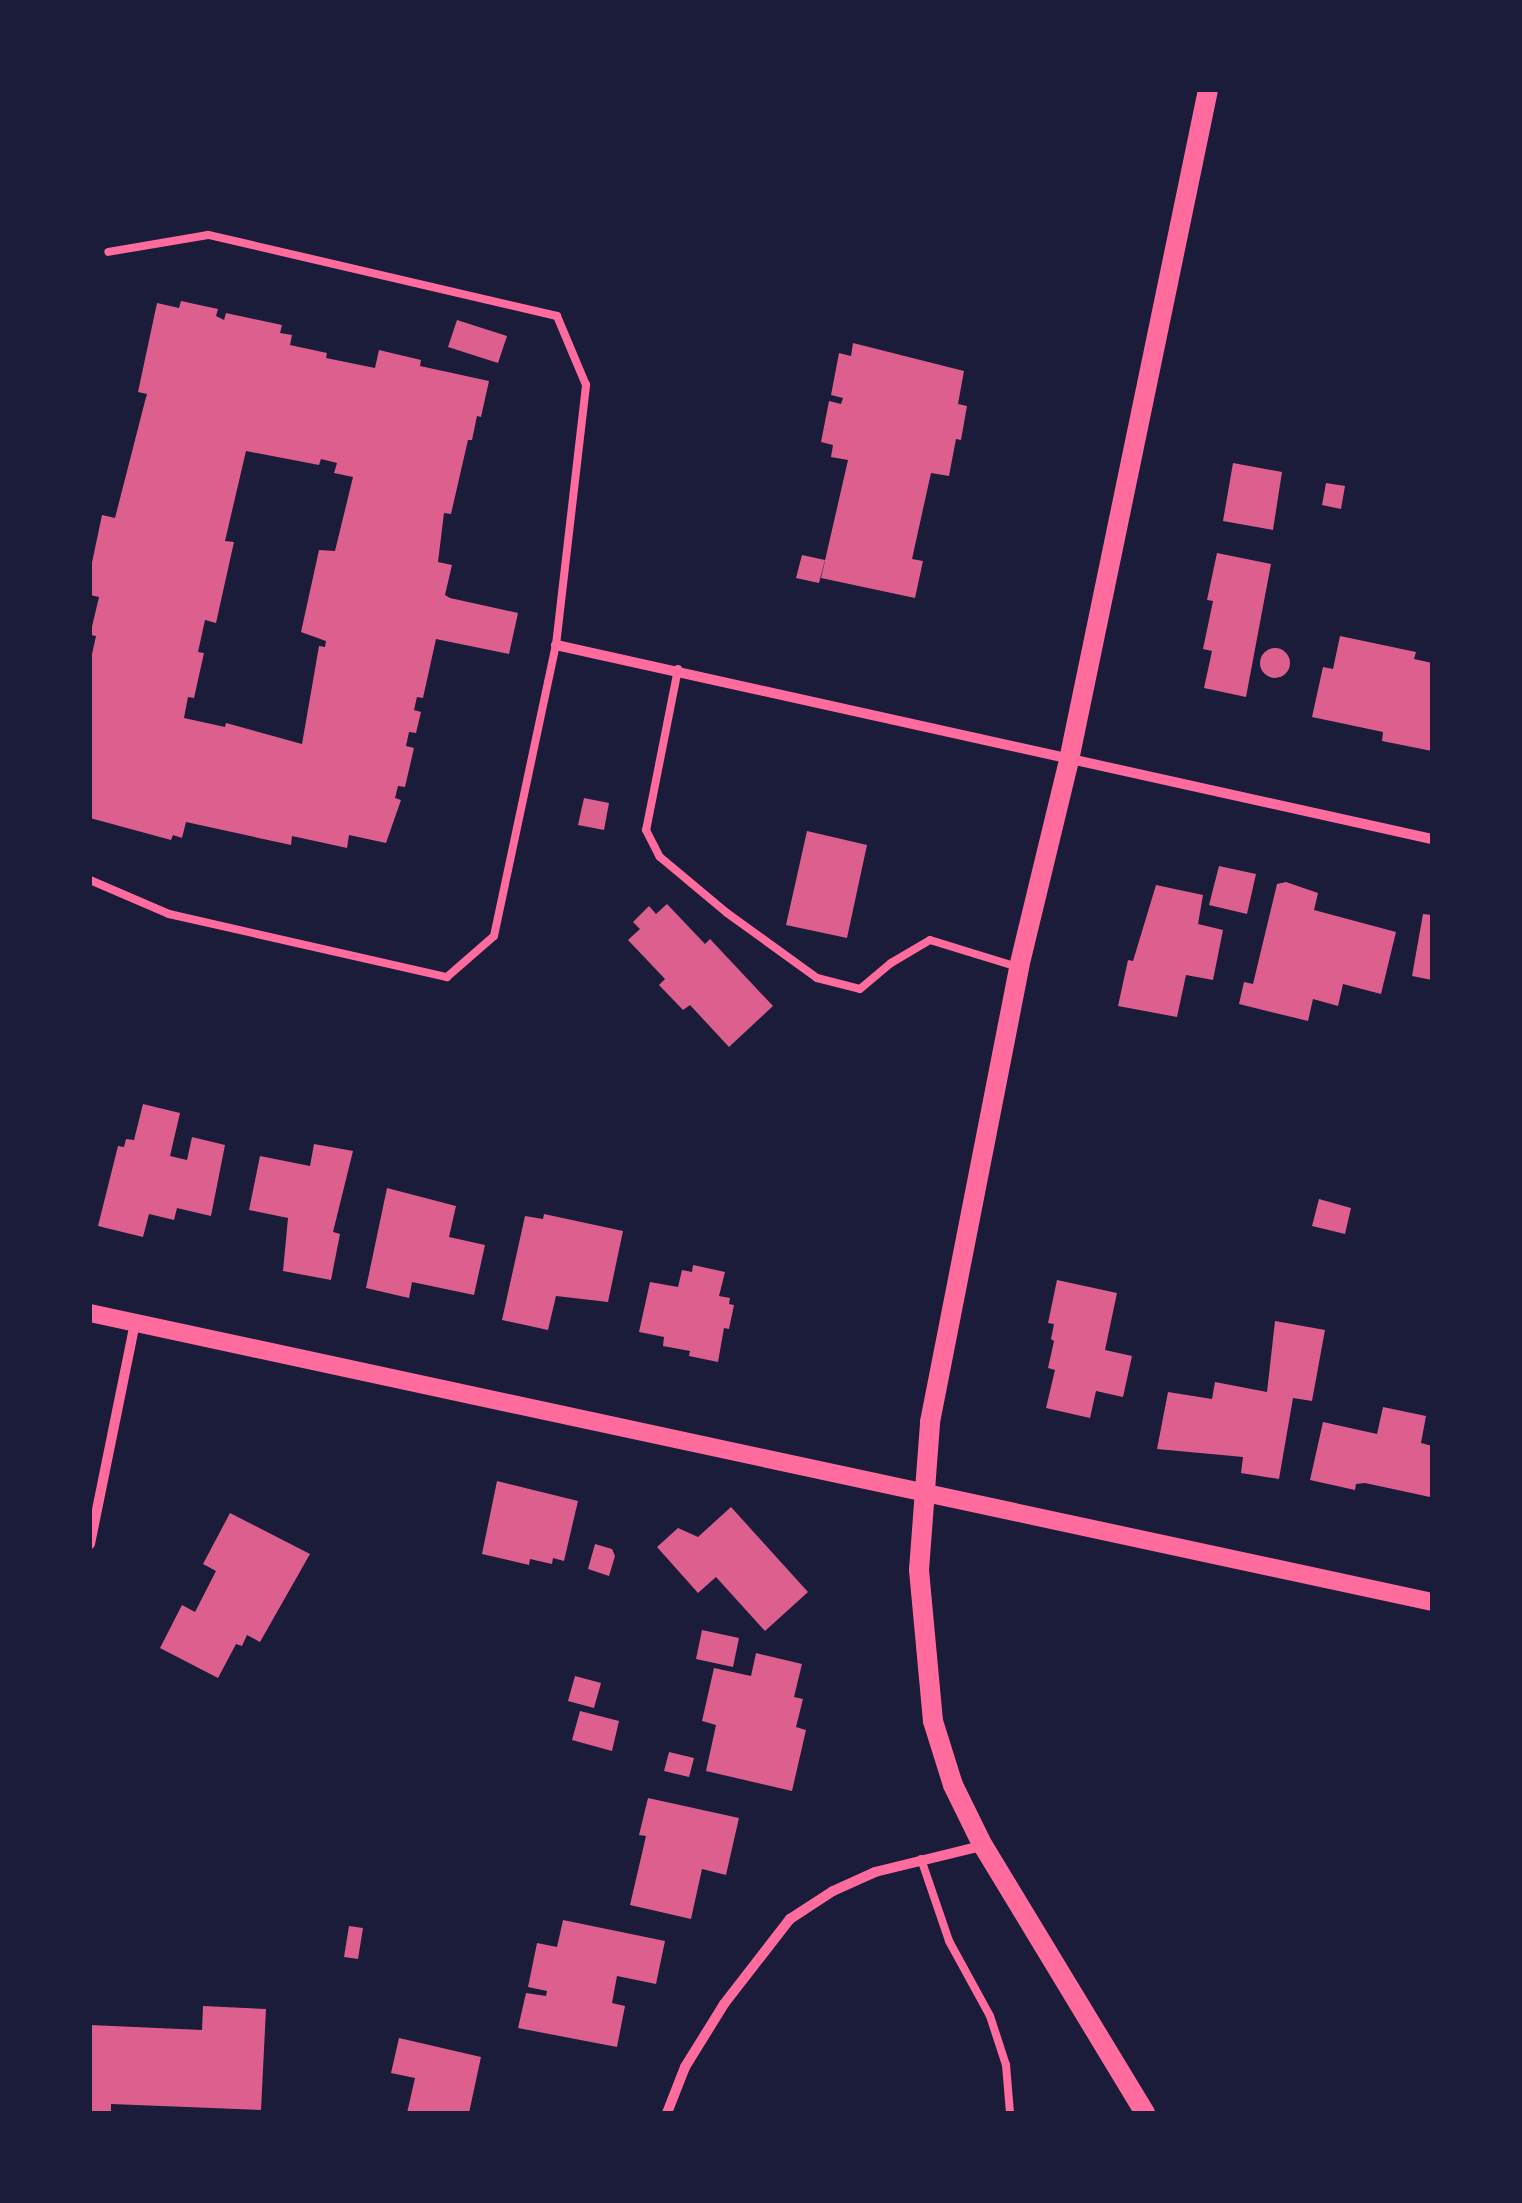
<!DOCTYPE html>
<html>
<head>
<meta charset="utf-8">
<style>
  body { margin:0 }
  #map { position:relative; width:1522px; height:2203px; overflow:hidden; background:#1b1b3a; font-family:"Space Grotesk",sans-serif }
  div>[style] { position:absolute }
  .building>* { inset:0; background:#dd5f8e }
  .round { border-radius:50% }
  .service>* { height:8px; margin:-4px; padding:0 4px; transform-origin:4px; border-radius:4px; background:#ff6b9d }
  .minor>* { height:10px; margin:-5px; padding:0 5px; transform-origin:5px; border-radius:5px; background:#ff6b9d }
  .tertiary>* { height:18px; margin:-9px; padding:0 9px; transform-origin:9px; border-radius:9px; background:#ff6b9d }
  .secondary>* { height:20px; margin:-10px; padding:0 10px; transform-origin:10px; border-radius:10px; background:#ff6b9d }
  span { translate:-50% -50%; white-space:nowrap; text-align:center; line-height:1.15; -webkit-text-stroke:9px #1b1b3a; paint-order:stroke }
  .frame { position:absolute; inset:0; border:92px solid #1b1b3a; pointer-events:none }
</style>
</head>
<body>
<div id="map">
  <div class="building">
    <div style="clip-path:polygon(evenodd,181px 301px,218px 309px,216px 316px,224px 320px,226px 313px,282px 325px,280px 333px,292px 335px,290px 345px,327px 353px,326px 358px,375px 368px,379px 350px,421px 360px,420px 366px,489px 381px,481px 417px,477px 416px,472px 440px,468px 440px,451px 514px,444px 513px,438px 562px,452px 565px,445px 595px,450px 598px,518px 613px,509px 654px,436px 639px,423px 698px,417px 697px,414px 710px,421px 712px,416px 733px,409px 732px,406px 746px,414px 748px,405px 787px,398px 786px,395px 798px,401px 800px,386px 843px,349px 835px,347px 848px,292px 836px,291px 845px,186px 822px,182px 838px,173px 835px,171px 840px,90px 818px,90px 663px,96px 636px,90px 635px,99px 597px,90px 595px,90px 572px,102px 515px,115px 518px,145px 401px,147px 394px,138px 392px,157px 303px,179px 308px,181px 301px,246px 451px,319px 465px,321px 459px,337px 463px,334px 473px,353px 477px,335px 551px,319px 550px,301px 632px,326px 641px,325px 647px,319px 646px,302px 744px,226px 723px,225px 727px,184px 718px,188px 697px,194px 698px,204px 653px,198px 652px,205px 620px,216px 623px,234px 542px,225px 541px,246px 451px)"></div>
    <div style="clip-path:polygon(457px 320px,507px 336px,498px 363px,448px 347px)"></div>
    <div style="clip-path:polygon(853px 343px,964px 371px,958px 404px,967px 406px,961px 440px,956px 439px,949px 476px,931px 473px,912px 559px,923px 561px,915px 598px,821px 578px,848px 460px,831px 457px,833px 445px,821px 442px,829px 401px,841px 404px,843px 398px,831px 395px,839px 353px,851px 356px)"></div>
    <div style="clip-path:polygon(1233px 463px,1282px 472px,1273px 530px,1223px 521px)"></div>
    <div style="clip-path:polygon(1326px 483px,1345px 486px,1341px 509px,1322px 505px)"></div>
    <div style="clip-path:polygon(1217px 553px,1271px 564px,1246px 697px,1204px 688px,1212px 651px,1203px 649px,1213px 601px,1207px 600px)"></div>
    <div style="clip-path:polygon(802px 555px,825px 560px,819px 583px,796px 578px)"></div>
    <div style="clip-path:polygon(1340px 636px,1416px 652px,1414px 659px,1432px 663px,1432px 751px,1382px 741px,1383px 732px,1312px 717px,1323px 667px,1333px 669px)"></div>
    <div class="round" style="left:1260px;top:648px;width:30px;height:30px"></div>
    <div style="clip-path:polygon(584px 798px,609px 803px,604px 830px,578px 825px)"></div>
    <div style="clip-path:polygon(807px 831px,867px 845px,847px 938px,786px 925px)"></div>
    <div style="clip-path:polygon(1219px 866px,1256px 874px,1247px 914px,1209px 905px)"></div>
    <div style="clip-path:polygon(1286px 882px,1318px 893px,1314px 910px,1396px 932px,1381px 994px,1343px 984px,1338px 1006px,1313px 999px,1308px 1021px,1239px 1004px,1244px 982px,1253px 984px,1277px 884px)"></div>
    <div style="clip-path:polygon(1156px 885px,1203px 895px,1198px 924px,1223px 930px,1213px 980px,1186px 975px,1177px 1017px,1118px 1006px,1128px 960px,1133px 961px)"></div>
    <div style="clip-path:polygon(667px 904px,705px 944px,710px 939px,773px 1006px,729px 1047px,690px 1005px,683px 1010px,659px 985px,665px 979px,628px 940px,640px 929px,633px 922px,649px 906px,656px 914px)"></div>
    <div style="clip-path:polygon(1423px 914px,1432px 915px,1432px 980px,1412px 976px)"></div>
    <div style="clip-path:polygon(143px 1104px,180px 1113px,170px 1156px,187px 1160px,192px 1137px,225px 1145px,211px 1216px,177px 1208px,174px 1220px,149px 1214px,143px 1237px,98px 1226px,118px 1146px,124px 1147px,126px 1139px,134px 1140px)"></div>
    <div style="clip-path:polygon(314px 1144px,353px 1151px,333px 1232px,340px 1234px,331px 1280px,283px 1271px,288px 1218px,249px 1210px,260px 1156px,310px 1166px)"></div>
    <div style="clip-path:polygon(387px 1188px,456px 1206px,449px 1237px,485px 1245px,474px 1295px,412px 1282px,409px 1298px,366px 1288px)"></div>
    <div style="clip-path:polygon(1319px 1199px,1351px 1208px,1345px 1234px,1312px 1226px)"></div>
    <div style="clip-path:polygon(544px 1214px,623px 1231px,608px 1302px,556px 1296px,548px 1330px,502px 1320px,525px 1216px,543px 1219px)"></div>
    <div style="clip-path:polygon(693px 1265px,725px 1272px,719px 1296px,730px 1298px,729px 1304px,734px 1305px,729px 1329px,724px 1328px,718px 1362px,689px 1356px,690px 1351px,663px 1346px,664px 1337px,639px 1332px,650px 1282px,678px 1287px,682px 1270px,692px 1272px)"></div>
    <div style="clip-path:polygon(1057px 1280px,1117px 1293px,1105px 1350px,1132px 1356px,1123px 1397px,1096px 1391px,1090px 1418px,1046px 1408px,1055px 1370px,1048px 1368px,1054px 1341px,1051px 1339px,1054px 1324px,1048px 1323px)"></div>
    <div style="clip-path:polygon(1275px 1321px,1325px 1330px,1312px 1401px,1293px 1398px,1279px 1479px,1241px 1473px,1243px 1457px,1157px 1449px,1168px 1392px,1212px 1399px,1215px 1382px,1267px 1392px)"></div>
    <div style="clip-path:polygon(1383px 1407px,1426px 1416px,1421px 1443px,1432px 1446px,1430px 1497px,1365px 1483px,1356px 1484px,1355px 1490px,1310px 1480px,1323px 1422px,1377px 1434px)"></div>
    <div style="clip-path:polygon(497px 1481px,578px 1501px,564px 1561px,553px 1558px,552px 1564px,530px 1559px,529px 1565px,482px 1554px)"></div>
    <div style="clip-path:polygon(731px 1507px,808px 1592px,765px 1631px,716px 1577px,698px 1593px,657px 1547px,678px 1528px,698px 1537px)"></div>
    <div style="clip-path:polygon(230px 1513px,310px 1554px,260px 1642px,247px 1635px,242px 1646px,236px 1644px,218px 1678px,160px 1648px,182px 1605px,195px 1612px,216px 1571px,203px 1564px)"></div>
    <div style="clip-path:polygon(595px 1544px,612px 1549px,615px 1556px,609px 1576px,588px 1569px)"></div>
    <div style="clip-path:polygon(702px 1630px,739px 1638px,733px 1667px,696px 1659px)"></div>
    <div style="clip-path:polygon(756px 1653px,802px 1664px,794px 1697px,803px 1699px,796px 1727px,806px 1730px,792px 1791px,706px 1771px,716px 1725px,702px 1721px,714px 1668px,751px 1676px)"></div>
    <div style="clip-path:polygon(575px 1676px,601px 1683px,594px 1708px,568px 1701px)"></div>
    <div style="clip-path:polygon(580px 1711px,619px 1721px,612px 1751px,572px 1740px)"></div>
    <div style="clip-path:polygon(669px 1752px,694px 1758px,689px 1777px,664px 1771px)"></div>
    <div style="clip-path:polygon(648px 1798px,739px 1818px,726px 1875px,702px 1869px,691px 1919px,630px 1905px,646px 1836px,639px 1835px)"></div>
    <div style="clip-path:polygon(563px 1920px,665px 1941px,656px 1984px,617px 1976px,612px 2003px,625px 2006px,617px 2047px,518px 2028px,526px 1993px,546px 1996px,547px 1991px,528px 1987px,537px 1943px,557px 1947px)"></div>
    <div style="clip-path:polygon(349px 1926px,363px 1928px,358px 1959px,344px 1957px)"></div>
    <div style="clip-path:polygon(203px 2006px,266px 2009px,261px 2110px,111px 2104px,111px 2113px,90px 2113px,90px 2025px,202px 2030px)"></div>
    <div style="clip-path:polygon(399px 2038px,481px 2057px,469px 2113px,407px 2113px,415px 2078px,391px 2073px)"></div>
  </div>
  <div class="service">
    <div style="left:678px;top:669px;width:164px;rotate:101.2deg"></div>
    <div style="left:646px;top:830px;width:30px;rotate:63deg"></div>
    <div style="left:660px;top:857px;width:87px;rotate:39.9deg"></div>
    <div style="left:727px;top:913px;width:111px;rotate:35.8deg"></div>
    <div style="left:817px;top:978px;width:44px;rotate:14.3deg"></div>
    <div style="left:860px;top:989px;width:40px;rotate:-40deg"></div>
    <div style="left:891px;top:963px;width:45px;rotate:-30.5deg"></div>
    <div style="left:930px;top:940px;width:92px;rotate:17.1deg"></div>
    <div style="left:90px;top:880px;width:86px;rotate:23.3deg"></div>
    <div style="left:169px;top:914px;width:285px;rotate:12.8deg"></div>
    <div style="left:447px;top:977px;width:62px;rotate:-41.1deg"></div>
    <div style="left:494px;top:936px;width:298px;rotate:-78deg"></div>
    <div style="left:556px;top:645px;width:262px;rotate:-83.4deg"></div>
    <div style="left:586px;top:385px;width:75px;rotate:-112.8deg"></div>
    <div style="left:557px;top:316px;width:358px;rotate:-166.9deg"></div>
    <div style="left:208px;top:235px;width:101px;rotate:170.4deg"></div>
    <div style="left:921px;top:1859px;width:87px;rotate:71.1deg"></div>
    <div style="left:949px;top:1941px;width:85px;rotate:61.3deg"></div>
    <div style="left:990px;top:2016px;width:52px;rotate:71.9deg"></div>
    <div style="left:1006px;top:2065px;width:48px;rotate:85.2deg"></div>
  </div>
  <div class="minor">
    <div style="left:556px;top:645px;width:897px;rotate:12.49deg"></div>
    <div style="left:90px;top:1544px;width:227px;rotate:-78.5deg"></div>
    <div style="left:667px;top:2113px;width:49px;rotate:-68.6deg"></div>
    <div style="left:685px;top:2067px;width:74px;rotate:-58.2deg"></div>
    <div style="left:724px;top:2004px;width:108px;rotate:-52.2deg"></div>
    <div style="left:790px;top:1919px;width:51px;rotate:-33.1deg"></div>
    <div style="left:833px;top:1891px;width:46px;rotate:-24.3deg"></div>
    <div style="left:875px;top:1872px;width:110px;rotate:-13.7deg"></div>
  </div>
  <div class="tertiary">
    <div style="left:90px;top:1313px;width:1373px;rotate:12.15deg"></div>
  </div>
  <div class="secondary">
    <div style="left:1145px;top:2113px;width:312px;rotate:-121.2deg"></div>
    <div style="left:983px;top:1846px;width:68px;rotate:-116.2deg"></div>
    <div style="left:953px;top:1785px;width:67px;rotate:-107.4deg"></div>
    <div style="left:933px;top:1721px;width:152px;rotate:-95.3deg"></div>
    <div style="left:919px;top:1570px;width:148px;rotate:-85.7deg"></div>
    <div style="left:930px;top:1422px;width:464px;rotate:-78.9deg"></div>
    <div style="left:1019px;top:967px;width:213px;rotate:-76.4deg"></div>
    <div style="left:1069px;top:760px;width:684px;rotate:-78.28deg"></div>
  </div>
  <div class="frame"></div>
</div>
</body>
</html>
